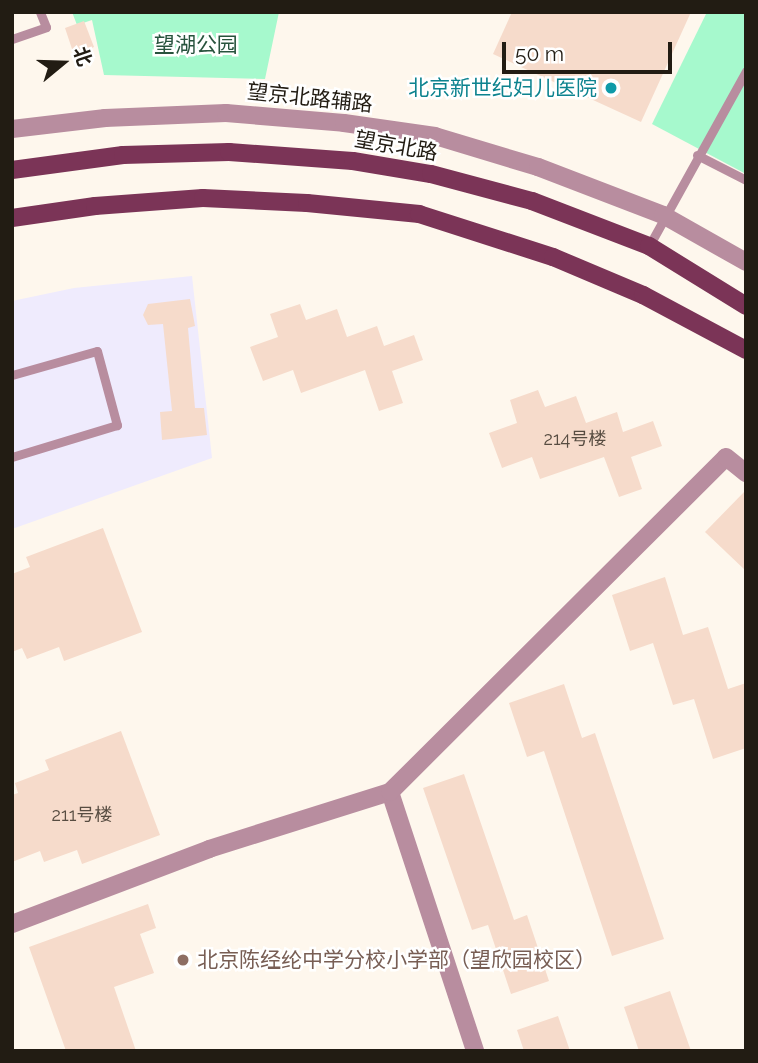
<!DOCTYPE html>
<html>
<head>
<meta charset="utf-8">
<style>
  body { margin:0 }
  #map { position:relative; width:758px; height:1063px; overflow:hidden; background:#fef7ed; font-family:Raleway,"Noto Sans SC",sans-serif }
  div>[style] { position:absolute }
  .industrial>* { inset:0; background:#efebfd }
  .green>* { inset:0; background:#a6f9cd }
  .building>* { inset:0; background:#f6dbcb }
  .lane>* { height:9px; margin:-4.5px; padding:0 4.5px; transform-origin:4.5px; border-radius:4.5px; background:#b88d9f }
  .street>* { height:18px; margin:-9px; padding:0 9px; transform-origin:9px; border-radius:9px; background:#b88d9f }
  .primary>* { height:18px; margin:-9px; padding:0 9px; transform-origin:9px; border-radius:9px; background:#7b3457 }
  .dots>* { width:19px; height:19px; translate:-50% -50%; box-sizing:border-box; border:4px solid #fff; border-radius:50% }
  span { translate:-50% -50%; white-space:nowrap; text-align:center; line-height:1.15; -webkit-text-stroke:5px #fff; paint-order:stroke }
  .number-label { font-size:18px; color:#574c41 }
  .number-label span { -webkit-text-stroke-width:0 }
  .park-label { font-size:21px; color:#27533d }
  .culture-label { font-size:21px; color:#0d838f }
  .right { translate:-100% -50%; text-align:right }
  .street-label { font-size:21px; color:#221c13 }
  .education-label { font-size:21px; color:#785e54 }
  .left { translate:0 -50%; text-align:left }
  .frame { position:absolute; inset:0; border:14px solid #221c13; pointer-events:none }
  .north { position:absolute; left:28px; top:28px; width:70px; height:70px; -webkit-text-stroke:5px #fff; paint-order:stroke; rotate:71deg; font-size:19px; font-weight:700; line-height:28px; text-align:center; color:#221c13 }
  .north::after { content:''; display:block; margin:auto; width:24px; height:32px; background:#221c13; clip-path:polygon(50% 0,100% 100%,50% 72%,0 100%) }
  .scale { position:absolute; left:502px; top:42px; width:170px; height:32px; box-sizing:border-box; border:4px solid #221c13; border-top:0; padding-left:9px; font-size:21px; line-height:24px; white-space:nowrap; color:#221c13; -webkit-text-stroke:5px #fff; paint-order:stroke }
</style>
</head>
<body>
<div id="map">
  <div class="industrial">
    <div style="clip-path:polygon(192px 276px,212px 458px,12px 529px,12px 301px,74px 288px)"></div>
  </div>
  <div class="green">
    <div style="clip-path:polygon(72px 12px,279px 12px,265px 79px,104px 75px,92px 20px,77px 25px)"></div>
    <div style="clip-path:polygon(707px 12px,746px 12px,746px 174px,652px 124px)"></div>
  </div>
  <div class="building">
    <div style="clip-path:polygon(512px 12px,691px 12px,641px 122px,493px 54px)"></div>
    <div style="clip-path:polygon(84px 21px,94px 47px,74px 55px,65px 28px)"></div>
    <div style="clip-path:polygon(190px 299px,195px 326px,188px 328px,195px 408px,204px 408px,207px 435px,162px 440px,160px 412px,172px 411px,163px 324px,148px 325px,143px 315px,148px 304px)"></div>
    <div style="clip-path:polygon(300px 304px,306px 320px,337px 309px,347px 337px,377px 326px,384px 346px,414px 335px,423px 360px,392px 371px,403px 403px,379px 411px,365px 370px,301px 393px,293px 370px,263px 381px,250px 347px,278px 337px,270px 314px)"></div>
    <div style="clip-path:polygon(538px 390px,545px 407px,576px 396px,586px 423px,617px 412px,623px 432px,653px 421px,662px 446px,631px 457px,642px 489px,619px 497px,604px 457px,540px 479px,532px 457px,502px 468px,489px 433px,517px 423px,510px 400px)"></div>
    <div style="clip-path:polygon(746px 490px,746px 571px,705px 532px)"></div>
    <div style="clip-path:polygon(103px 528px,142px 632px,64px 661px,59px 647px,27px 659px,22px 648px,12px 652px,12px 574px,30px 567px,26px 557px)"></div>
    <div style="clip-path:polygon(665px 577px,683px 635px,708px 627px,728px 689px,746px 683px,746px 748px,713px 759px,694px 699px,673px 705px,653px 643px,630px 651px,612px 595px)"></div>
    <div style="clip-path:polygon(564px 684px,582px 738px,595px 733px,664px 939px,612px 956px,544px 751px,527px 757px,509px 703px)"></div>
    <div style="clip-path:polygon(121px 731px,160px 835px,82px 864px,77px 850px,44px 862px,40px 851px,12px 862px,12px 795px,18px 793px,15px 783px,49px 770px,45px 760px)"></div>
    <div style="clip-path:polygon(464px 774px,514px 920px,527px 915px,549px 981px,511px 994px,488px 925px,472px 930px,423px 788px)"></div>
    <div style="clip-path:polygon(148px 904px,156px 928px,140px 934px,154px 973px,114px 987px,136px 1051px,66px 1051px,29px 947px)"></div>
    <div style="clip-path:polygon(670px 991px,691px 1051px,639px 1051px,624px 1007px)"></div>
    <div style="clip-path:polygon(558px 1016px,570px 1051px,524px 1051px,517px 1030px)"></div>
  </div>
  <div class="lane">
    <div style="left:12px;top:39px;width:36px;rotate:-19deg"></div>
    <div style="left:46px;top:27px;width:16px;rotate:-112deg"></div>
    <div style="left:697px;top:155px;width:55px;rotate:27deg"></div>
    <div style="left:649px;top:246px;width:200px;rotate:-61deg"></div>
    <div style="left:12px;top:375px;width:88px;rotate:-15.8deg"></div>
    <div style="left:97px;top:351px;width:77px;rotate:74.9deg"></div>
    <div style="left:117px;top:425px;width:110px;rotate:163.1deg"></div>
  </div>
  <div class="street">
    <div style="left:12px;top:129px;width:94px;rotate:-6.7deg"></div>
    <div style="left:105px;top:118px;width:121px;rotate:-2.4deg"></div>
    <div style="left:226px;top:113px;width:118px;rotate:4.8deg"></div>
    <div style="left:344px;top:123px;width:92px;rotate:8.1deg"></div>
    <div style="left:435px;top:136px;width:108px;rotate:16.8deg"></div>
    <div style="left:538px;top:167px;width:134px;rotate:21deg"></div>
    <div style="left:663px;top:215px;width:95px;rotate:29.5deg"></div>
    <div style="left:390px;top:792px;width:273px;rotate:71.8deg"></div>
    <div style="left:12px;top:924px;width:211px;rotate:-20.8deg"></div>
    <div style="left:209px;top:849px;width:190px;rotate:-17.5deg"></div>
    <div style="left:390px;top:792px;width:474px;rotate:-44.9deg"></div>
    <div style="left:726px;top:457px;width:26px;rotate:39deg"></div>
  </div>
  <div class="primary">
    <div style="left:12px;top:170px;width:112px;rotate:-7.7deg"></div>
    <div style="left:123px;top:155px;width:106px;rotate:-1.6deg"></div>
    <div style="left:229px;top:152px;width:124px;rotate:4.2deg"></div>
    <div style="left:353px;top:161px;width:79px;rotate:9.5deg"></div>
    <div style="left:431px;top:174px;width:105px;rotate:15deg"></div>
    <div style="left:532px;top:201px;width:125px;rotate:21deg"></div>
    <div style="left:649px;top:246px;width:114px;rotate:31.7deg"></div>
    <div style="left:12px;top:218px;width:84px;rotate:-8.2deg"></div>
    <div style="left:95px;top:206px;width:108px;rotate:-4.2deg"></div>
    <div style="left:203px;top:198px;width:104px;rotate:2.8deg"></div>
    <div style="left:307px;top:203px;width:113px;rotate:5.6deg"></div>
    <div style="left:419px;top:214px;width:141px;rotate:17.8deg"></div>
    <div style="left:553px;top:257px;width:98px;rotate:22.9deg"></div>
    <div style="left:643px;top:295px;width:117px;rotate:28.1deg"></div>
  </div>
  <div class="dots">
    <div style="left:611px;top:88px;background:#0f9aa8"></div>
    <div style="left:183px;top:960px;background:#8d6e63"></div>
  </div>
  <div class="number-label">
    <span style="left:575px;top:439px">214号楼</span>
    <span style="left:82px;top:815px">211号楼</span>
  </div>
  <div class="park-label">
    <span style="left:196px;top:45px">望湖公园</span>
  </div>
  <div class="culture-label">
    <span class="right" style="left:597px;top:88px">北京新世纪妇儿医院</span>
  </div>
  <div class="street-label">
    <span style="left:310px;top:98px;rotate:6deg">望京北路辅路</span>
    <span style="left:396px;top:146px;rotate:10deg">望京北路</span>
  </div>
  <div class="education-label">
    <span class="left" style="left:197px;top:960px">北京陈经纶中学分校小学部（望欣园校区）</span>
  </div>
  <div class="frame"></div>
  <div class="north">北</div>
  <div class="scale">50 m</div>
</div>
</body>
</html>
